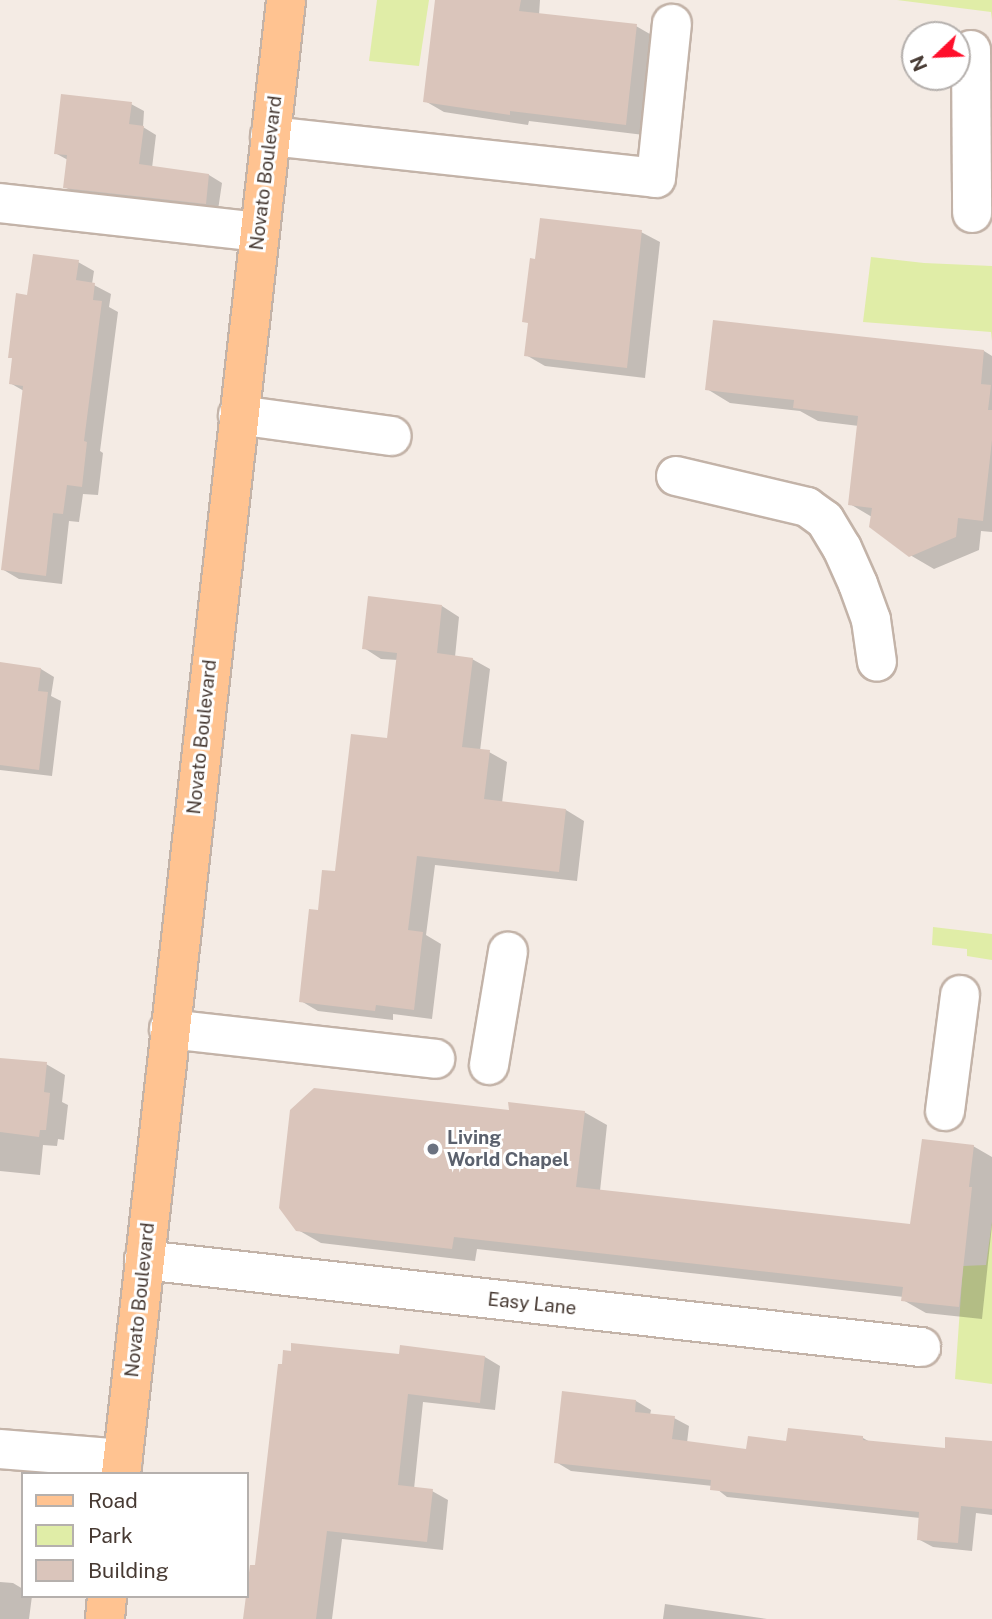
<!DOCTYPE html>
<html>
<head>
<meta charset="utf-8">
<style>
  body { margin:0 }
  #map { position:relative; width:992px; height:1619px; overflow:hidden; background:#f4ebe4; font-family:"Public Sans",sans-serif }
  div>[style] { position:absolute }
  .green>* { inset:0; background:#e0eda7 }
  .shadow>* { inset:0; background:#0003 }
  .building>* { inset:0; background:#dac5bb }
  .roads { filter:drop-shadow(2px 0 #c3b3a8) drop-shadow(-2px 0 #c3b3a8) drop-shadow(0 2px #c3b3a8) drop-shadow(0 -2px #c3b3a8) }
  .minor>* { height:38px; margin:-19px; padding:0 19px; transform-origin:19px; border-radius:19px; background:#fff }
  .major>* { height:38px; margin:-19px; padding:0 19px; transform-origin:19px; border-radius:19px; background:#ffc391 }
  .dots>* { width:19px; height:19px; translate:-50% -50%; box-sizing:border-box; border:4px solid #fff; border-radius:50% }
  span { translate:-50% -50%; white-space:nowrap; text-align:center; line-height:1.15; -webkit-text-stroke:6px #fff; paint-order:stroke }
  .street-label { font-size:19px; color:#473a33 }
  .worship-label { font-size:19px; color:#5b616d; font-weight:700 }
  .left { translate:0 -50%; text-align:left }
  .legend { position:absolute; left:21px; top:1472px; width:228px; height:126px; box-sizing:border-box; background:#fff; border:2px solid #b5b0ad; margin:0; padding:9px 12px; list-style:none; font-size:21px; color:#473a33 }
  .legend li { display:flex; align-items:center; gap:14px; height:35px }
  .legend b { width:35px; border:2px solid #b5b0ad }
  .north { position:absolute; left:901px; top:21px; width:70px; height:70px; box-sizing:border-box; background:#fff; border:2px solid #b5b0ad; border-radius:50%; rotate:247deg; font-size:19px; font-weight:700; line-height:28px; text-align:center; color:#473a33 }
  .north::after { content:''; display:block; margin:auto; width:24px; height:32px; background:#ff0f2b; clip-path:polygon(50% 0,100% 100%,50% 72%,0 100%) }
</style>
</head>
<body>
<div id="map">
  <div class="green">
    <div style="clip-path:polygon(377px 0,429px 0,419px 66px,369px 61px)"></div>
    <div style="clip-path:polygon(897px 0,992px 0,992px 20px,991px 12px)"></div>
    <div style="clip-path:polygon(871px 257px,924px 263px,992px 266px,992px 341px,991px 332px,863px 322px)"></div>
    <div style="clip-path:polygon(933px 927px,992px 934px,992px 960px,967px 956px,967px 949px,932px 945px)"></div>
    <div style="clip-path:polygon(992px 1222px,992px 1384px,955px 1379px,963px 1266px,986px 1265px)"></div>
  </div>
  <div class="shadow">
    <div style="clip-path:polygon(437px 0,540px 0,539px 15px,636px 26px,655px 37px,644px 135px,529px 121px,528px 125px,444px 112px,425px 101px)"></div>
    <div style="clip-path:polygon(131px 104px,144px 111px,143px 127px,156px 135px,152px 168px,209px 175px,222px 183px,218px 210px,78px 195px,65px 187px,68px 160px,55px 153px)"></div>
    <div style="clip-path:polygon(641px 232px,660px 242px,645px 378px,545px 366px,526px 355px)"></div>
    <div style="clip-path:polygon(78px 262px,94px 271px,92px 284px,111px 294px,109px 307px,118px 312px,100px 451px,103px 453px,98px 495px,83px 494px,79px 522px,69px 521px,62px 584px,19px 579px,2px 569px,24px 391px,10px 383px,14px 359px,9px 357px,29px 297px)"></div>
    <div style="clip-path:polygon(714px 322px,984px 351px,992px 356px,992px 532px,981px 531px,979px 550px,934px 569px,910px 555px,872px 517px,850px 504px,859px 426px,818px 421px,800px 411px,730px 403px,707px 389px)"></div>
    <div style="clip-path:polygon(442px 606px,459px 617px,455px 657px,472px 659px,490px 669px,480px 751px,489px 752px,507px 762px,502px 803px,566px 810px,584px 821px,577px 881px,435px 865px,426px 935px,441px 944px,432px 1019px,393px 1014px,393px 1020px,318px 1011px,301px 1001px,319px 912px,388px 740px,398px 660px,381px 659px,364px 648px)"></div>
    <div style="clip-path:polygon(0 664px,41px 669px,54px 677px,51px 696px,61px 701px,52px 776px,0 770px)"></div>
    <div style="clip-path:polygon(0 1059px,46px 1064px,65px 1075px,62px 1102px,68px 1105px,64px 1140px,58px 1139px,57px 1146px,43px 1145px,40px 1175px,0 1171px)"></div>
    <div style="clip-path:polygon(510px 1112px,584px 1112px,607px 1125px,600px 1191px,911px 1226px,973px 1146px,992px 1157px,992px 1225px,982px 1319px,926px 1313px,903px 1300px,904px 1297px,477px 1249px,475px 1261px,321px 1243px,298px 1230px)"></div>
    <div style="clip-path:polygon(400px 1356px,485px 1357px,500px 1366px,495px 1410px,423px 1402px,414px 1489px,432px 1491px,448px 1500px,443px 1550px,342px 1539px,332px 1619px,245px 1619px,256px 1567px)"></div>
    <div style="clip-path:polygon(563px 1393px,636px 1401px,651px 1410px,650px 1415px,674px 1418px,689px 1426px,687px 1443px,748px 1451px,788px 1443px,863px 1438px,870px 1442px,946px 1450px,992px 1443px,992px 1515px,976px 1513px,972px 1551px,933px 1547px,918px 1539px,920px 1518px,727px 1497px,713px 1486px,571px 1471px,556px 1462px)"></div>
    <div style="clip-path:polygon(0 1582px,13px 1583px,23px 1589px,23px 1596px,32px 1596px,29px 1619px,0 1619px)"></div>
    <div style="clip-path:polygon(665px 1604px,767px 1619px,663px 1619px)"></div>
  </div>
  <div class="building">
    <div style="clip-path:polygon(435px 0,521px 0,519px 11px,637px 24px,626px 125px,510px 111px,510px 115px,423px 102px)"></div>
    <div style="clip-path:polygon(61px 94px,132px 102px,129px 124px,144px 126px,139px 164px,209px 174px,206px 204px,63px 188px,67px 155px,54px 154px)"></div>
    <div style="clip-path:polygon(540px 218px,642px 230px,627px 368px,524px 356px,528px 323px,522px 322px,530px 258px,535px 259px)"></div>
    <div style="clip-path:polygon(33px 254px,79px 260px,76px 280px,95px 283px,93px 300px,102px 301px,84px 441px,87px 442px,82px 487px,67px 485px,63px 514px,53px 513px,46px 576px,1px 570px,23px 386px,9px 384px,12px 358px,8px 358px,16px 293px,27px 295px)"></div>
    <div style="clip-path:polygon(713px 320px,984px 350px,981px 384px,991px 385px,988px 410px,992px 410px,992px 440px,983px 521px,958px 518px,956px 537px,909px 557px,869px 527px,872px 508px,848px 505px,858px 416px,793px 408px,794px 400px,705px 390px)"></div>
    <div style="clip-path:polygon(368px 596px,442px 605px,437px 653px,473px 658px,462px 747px,490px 750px,484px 799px,566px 809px,559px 872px,417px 856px,408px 930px,423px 932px,414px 1010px,376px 1005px,375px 1011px,299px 1002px,309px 909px,318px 910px,322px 870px,335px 871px,351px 734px,387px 738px,397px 653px,362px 649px)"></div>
    <div style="clip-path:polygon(0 662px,41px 668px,38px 691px,48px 692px,39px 770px,0 765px)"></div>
    <div style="clip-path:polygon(0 1058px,47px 1062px,44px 1092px,50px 1093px,46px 1130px,40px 1130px,39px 1137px,0 1132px)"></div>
    <div style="clip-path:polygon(314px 1088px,509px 1110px,508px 1102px,585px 1111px,576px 1187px,910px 1224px,922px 1139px,974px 1145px,969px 1187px,972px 1187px,959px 1307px,901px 1301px,903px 1287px,454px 1237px,452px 1249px,296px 1231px,279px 1208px,290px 1110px)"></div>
    <div style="clip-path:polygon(291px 1343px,399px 1354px,400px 1345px,485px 1356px,480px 1403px,408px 1394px,398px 1485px,433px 1489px,427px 1542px,327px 1531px,316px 1619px,243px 1619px,250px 1565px,255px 1565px,278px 1364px,282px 1364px,283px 1350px,291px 1351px)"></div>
    <div style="clip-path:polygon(562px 1391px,636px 1400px,635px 1412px,675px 1416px,672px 1439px,746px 1449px,748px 1436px,786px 1441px,788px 1428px,863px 1436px,863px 1440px,945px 1448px,945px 1437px,992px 1441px,992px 1509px,961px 1506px,958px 1543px,917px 1540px,919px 1512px,710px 1490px,711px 1480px,554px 1463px)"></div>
  </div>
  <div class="roads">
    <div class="minor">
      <div style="left:971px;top:50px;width:163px;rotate:89.6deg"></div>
      <div style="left:270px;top:136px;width:388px;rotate:6.2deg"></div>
      <div style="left:656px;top:178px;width:155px;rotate:-84.1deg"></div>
      <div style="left:0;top:203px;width:261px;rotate:6.4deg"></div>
      <div style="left:238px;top:415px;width:155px;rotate:7.8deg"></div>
      <div style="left:676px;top:476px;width:135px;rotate:13.3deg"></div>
      <div style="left:807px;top:507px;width:22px;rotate:36deg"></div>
      <div style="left:825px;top:520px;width:33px;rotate:59deg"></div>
      <div style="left:842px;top:548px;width:39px;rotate:66deg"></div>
      <div style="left:858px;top:584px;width:38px;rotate:70deg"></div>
      <div style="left:871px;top:620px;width:42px;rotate:81.9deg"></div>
      <div style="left:169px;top:1029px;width:268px;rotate:6.4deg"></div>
      <div style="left:489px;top:1065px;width:115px;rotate:-80.5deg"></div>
      <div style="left:945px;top:1111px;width:117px;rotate:-82.6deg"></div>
      <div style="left:144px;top:1260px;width:782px;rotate:6.39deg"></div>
      <div style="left:0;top:1449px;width:123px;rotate:4.6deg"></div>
    </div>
    <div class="major">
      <div style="left:121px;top:1474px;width:1483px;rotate:-83.61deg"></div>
      <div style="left:105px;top:1619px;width:23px;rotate:-85deg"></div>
    </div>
  </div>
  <div class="dots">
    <div style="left:433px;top:1149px;background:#6b7280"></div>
  </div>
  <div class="street-label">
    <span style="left:266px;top:173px;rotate:-83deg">Novato Boulevard</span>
    <span style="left:202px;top:737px;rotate:-84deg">Novato Boulevard</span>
    <span style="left:140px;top:1300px;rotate:-84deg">Novato Boulevard</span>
    <span style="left:532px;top:1304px;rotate:6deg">Easy Lane</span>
  </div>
  <div class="worship-label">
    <span class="left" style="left:447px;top:1149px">Living<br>World Chapel</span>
  </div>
  <ul class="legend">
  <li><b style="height:9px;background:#ffc391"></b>Road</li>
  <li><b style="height:19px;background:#e0eda7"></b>Park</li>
  <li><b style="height:19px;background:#dac5bb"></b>Building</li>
  </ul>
  <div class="north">N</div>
</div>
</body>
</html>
